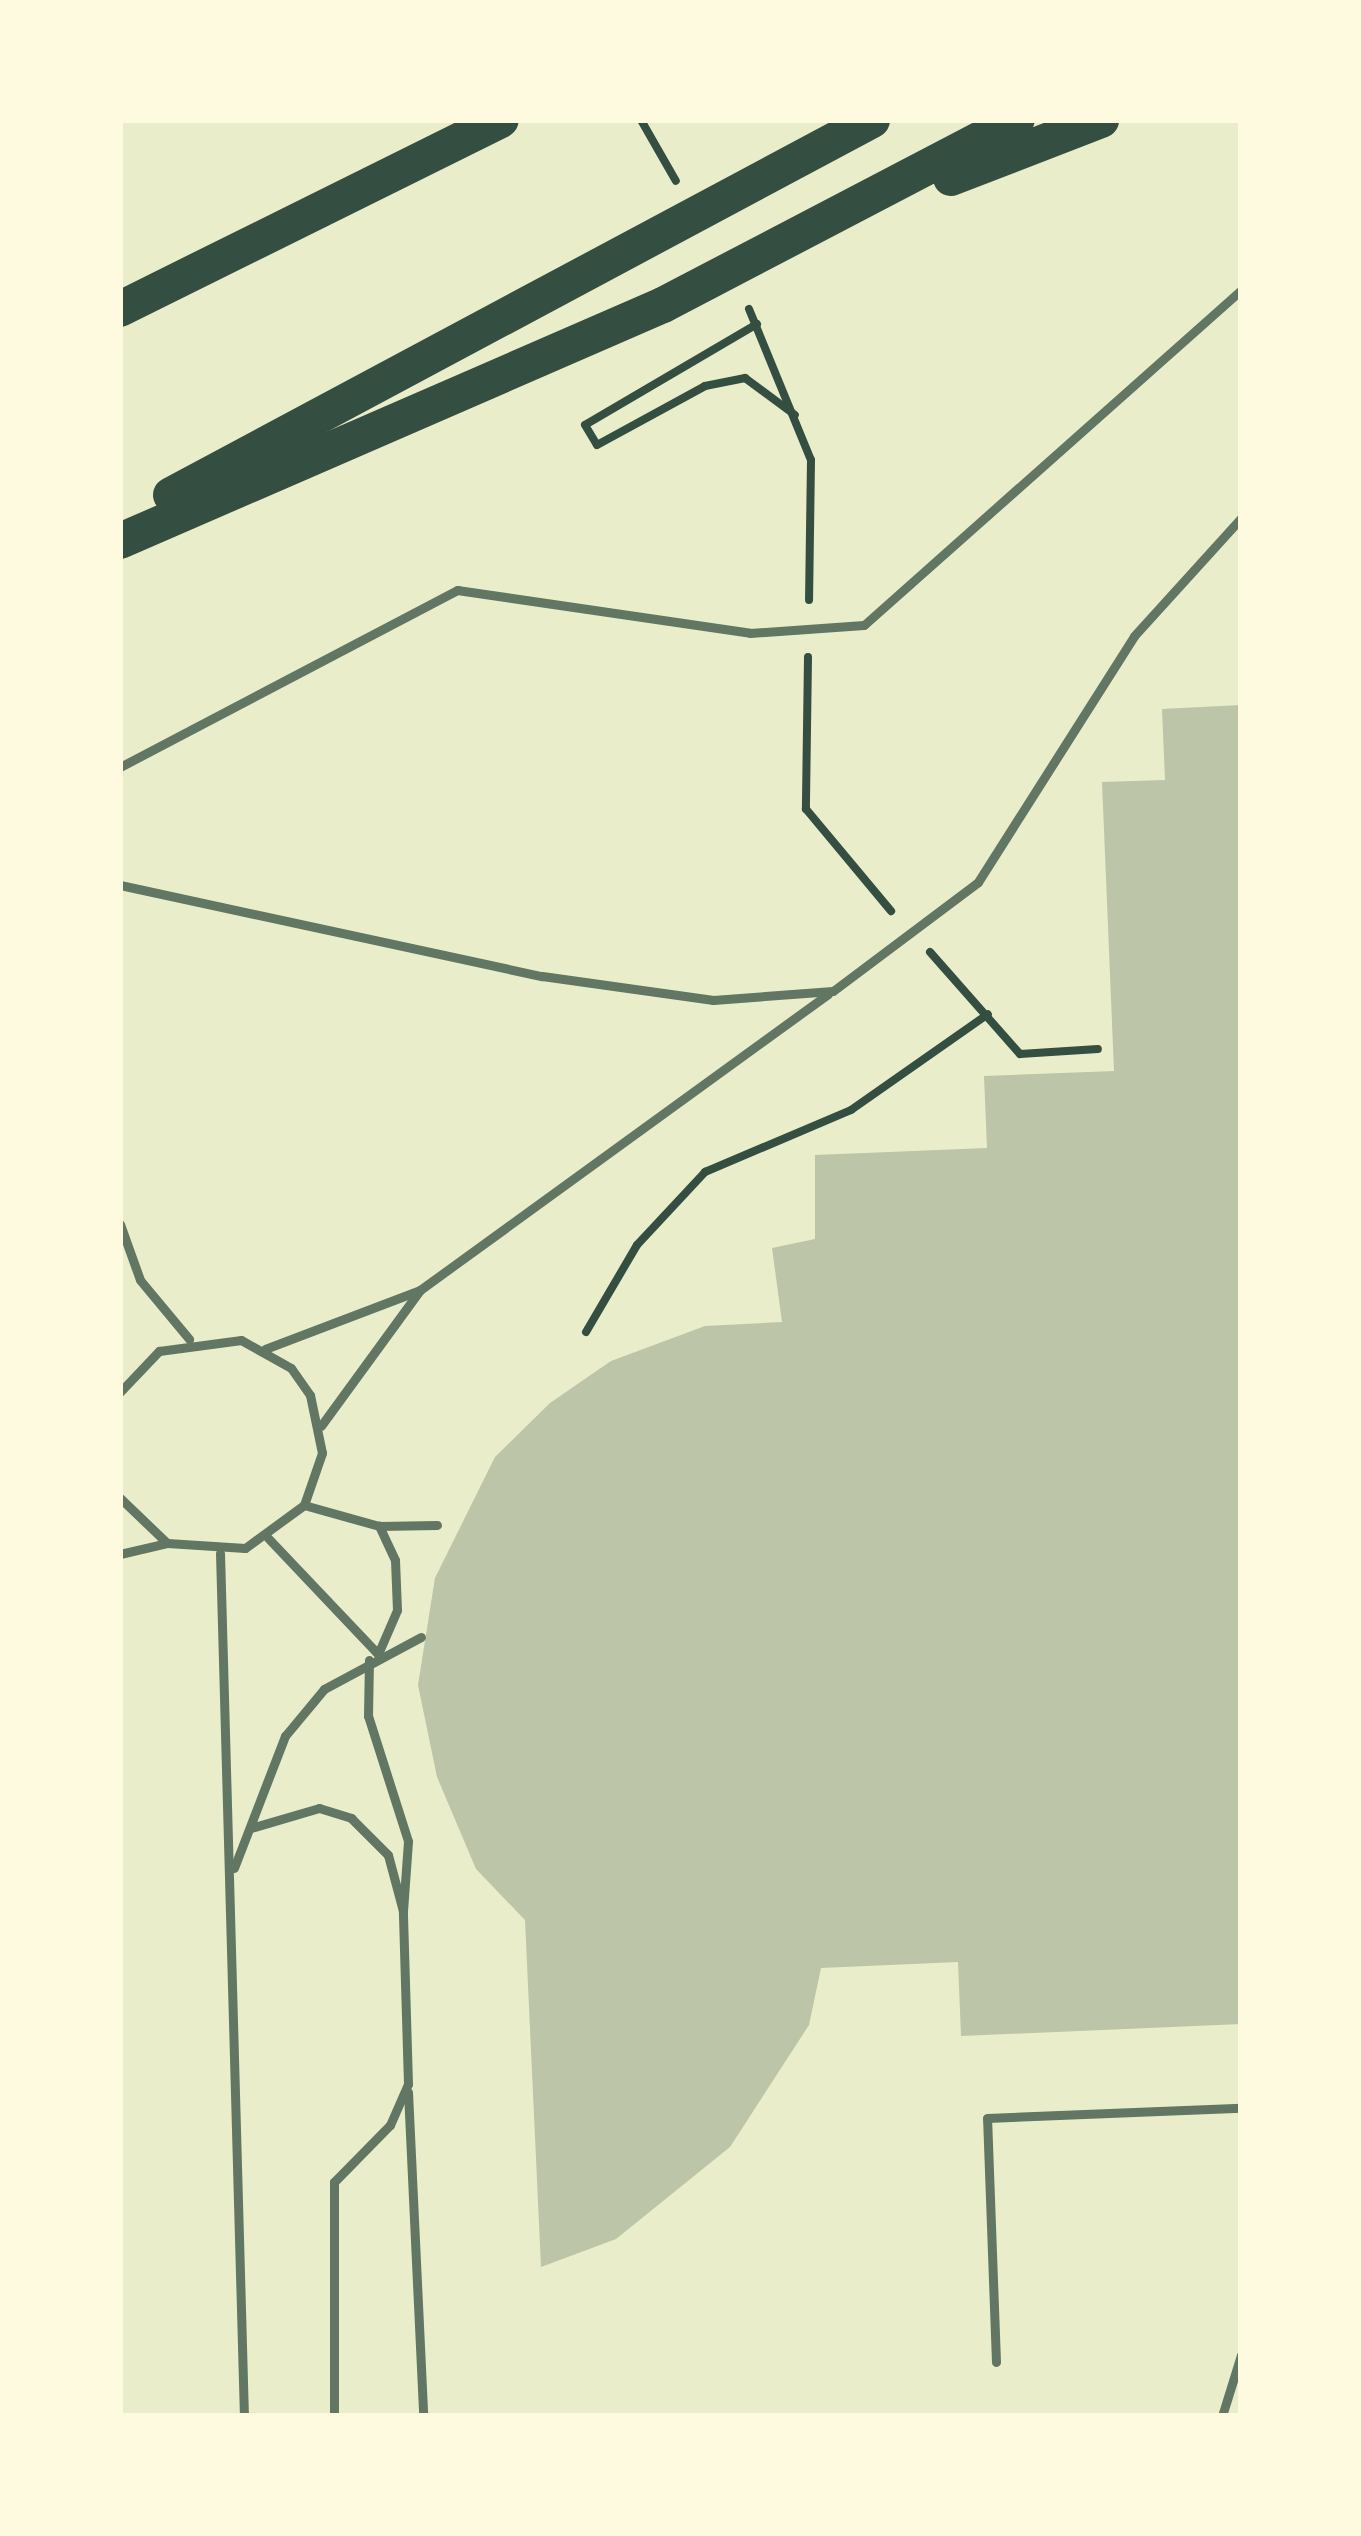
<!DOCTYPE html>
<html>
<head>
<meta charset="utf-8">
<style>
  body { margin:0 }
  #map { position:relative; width:1361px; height:2536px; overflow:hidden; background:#e9edc9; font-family:"Asap Condensed",sans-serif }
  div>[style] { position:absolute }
  .building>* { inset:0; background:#bcc5a7 }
  .path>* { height:8px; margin:-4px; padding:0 4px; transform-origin:4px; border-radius:4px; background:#344e41 }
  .service>* { height:9px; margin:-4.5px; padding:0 4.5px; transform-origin:4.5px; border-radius:4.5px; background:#617663 }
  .motorway>* { height:36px; margin:-18px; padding:0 18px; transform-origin:18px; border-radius:18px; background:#344e41 }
  span { translate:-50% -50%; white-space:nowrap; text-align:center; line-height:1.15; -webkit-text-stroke:10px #fefae0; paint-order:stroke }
  .frame { position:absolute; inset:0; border:123px solid #fefae0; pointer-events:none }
</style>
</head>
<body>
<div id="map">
  <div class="building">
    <div style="clip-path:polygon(1241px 705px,1241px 2024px,961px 2036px,958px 1962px,821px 1968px,809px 2025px,730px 2147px,616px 2239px,541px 2267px,525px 1920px,476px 1869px,437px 1777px,418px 1685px,435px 1578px,495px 1457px,550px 1403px,611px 1361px,705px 1326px,782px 1322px,772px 1248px,815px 1239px,815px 1155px,987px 1148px,984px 1076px,1114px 1071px,1102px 782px,1165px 780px,1162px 709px)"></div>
  </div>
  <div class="path">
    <div style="left:641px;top:120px;width:70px;rotate:60.2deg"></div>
    <div style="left:749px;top:309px;width:163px;rotate:67.7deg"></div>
    <div style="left:811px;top:460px;width:140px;rotate:90.8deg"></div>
    <div style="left:757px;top:324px;width:199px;rotate:149.6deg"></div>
    <div style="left:585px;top:425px;width:23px;rotate:59deg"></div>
    <div style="left:597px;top:445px;width:123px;rotate:-28.6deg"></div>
    <div style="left:705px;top:386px;width:41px;rotate:-11.3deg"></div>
    <div style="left:745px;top:378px;width:62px;rotate:36.5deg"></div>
    <div style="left:808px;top:657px;width:152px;rotate:90.8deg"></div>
    <div style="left:806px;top:809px;width:133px;rotate:50.2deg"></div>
    <div style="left:930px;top:952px;width:136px;rotate:48.6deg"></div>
    <div style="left:1020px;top:1054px;width:78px;rotate:-3.7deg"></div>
    <div style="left:586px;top:1332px;width:101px;rotate:-59.6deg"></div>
    <div style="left:637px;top:1245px;width:100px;rotate:-47deg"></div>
    <div style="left:705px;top:1172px;width:159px;rotate:-23deg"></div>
    <div style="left:851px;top:1110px;width:167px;rotate:-35deg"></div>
  </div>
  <div class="service">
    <div style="left:120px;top:767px;width:381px;rotate:-27.7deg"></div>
    <div style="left:457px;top:590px;width:296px;rotate:8.3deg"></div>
    <div style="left:750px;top:633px;width:114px;rotate:-4deg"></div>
    <div style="left:864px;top:625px;width:504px;rotate:-41.62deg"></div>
    <div style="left:120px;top:885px;width:432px;rotate:12.2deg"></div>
    <div style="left:542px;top:976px;width:173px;rotate:8deg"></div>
    <div style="left:713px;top:1000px;width:120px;rotate:-4.3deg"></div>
    <div style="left:833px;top:991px;width:181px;rotate:-36.9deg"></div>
    <div style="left:978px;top:882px;width:291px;rotate:-57.6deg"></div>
    <div style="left:1134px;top:636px;width:159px;rotate:-47.8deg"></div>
    <div style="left:120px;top:1224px;width:59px;rotate:70.3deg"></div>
    <div style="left:140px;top:1280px;width:77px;rotate:50.3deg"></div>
    <div style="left:420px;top:1290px;width:504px;rotate:-35.96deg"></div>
    <div style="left:265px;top:1349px;width:166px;rotate:-20.8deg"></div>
    <div style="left:420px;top:1290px;width:168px;rotate:126.1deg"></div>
    <div style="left:120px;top:1392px;width:57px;rotate:-46.4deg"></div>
    <div style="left:159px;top:1351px;width:83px;rotate:-7.6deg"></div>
    <div style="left:241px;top:1340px;width:57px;rotate:29.2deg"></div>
    <div style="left:291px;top:1368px;width:33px;rotate:55deg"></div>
    <div style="left:310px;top:1395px;width:59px;rotate:78.3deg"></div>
    <div style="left:322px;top:1453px;width:55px;rotate:109.1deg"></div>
    <div style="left:304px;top:1505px;width:73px;rotate:143.9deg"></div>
    <div style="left:245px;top:1548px;width:78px;rotate:-176.3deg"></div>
    <div style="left:167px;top:1543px;width:65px;rotate:-136.2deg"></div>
    <div style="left:304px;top:1505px;width:78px;rotate:15.6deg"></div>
    <div style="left:379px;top:1526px;width:58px;rotate:-1deg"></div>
    <div style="left:268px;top:1538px;width:160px;rotate:46.5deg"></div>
    <div style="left:378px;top:1654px;width:48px;rotate:-66.6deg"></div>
    <div style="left:397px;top:1610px;width:50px;rotate:-92.3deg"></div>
    <div style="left:395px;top:1560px;width:38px;rotate:-115deg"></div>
    <div style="left:220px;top:1553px;width:863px;rotate:88.41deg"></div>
    <div style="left:120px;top:1554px;width:48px;rotate:-13.2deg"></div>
    <div style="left:251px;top:1828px;width:71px;rotate:-16.4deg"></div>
    <div style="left:319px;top:1808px;width:34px;rotate:17deg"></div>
    <div style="left:351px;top:1818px;width:52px;rotate:45deg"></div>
    <div style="left:388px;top:1855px;width:58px;rotate:75deg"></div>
    <div style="left:403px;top:1911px;width:70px;rotate:-85.9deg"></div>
    <div style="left:408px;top:1841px;width:131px;rotate:-107.7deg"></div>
    <div style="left:368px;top:1716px;width:56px;rotate:-89deg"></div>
    <div style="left:234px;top:1868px;width:142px;rotate:-68.9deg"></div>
    <div style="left:285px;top:1736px;width:61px;rotate:-50.3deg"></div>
    <div style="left:324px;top:1689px;width:110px;rotate:-28.2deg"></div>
    <div style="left:408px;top:2092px;width:324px;rotate:87.3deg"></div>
    <div style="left:996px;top:2362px;width:244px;rotate:-92.1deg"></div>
    <div style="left:987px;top:2118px;width:254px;rotate:-2.3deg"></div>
    <div style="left:334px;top:2416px;width:234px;rotate:-90deg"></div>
    <div style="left:334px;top:2182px;width:80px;rotate:-45.5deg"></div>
    <div style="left:390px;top:2125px;width:45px;rotate:-66.3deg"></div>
    <div style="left:408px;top:2084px;width:173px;rotate:-91.7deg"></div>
    <div style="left:1222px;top:2416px;width:64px;rotate:-72.7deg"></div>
  </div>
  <div class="motorway">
    <div style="left:951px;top:178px;width:161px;rotate:-21.1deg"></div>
    <div style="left:120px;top:309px;width:425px;rotate:-26.4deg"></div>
    <div style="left:171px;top:495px;width:795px;rotate:-28.14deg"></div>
    <div style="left:120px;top:541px;width:592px;rotate:-23.49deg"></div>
    <div style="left:663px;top:305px;width:399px;rotate:-27.6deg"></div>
  </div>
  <div class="frame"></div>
</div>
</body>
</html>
